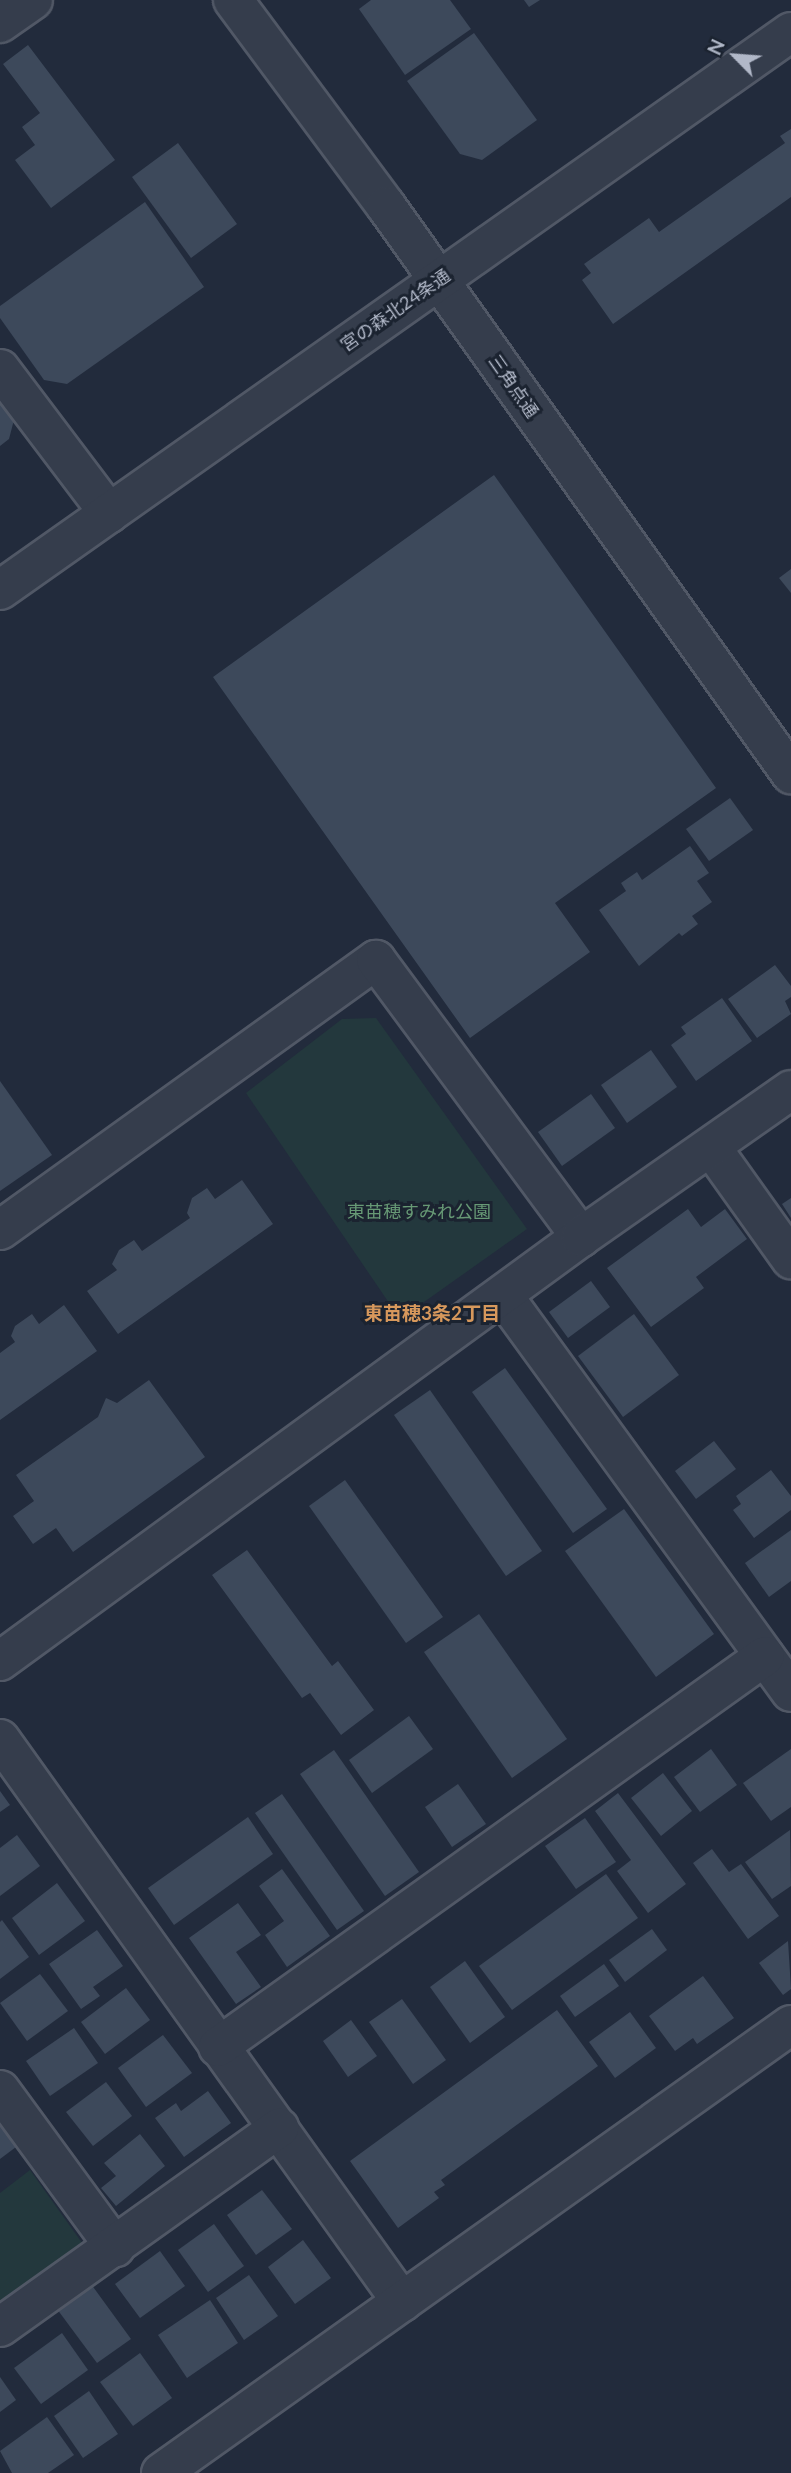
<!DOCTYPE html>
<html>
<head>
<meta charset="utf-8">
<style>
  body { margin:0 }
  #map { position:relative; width:791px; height:2473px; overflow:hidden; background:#222b3c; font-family:Lato,"Noto Sans JP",sans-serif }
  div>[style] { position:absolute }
  .green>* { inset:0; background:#23383d }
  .building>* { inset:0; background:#3d495b }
  .roads { filter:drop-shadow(2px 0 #515866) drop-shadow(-2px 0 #515866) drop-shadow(0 2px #515866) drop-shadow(0 -2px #515866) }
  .minor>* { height:38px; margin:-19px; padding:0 19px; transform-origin:19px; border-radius:19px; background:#353d4c }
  span { translate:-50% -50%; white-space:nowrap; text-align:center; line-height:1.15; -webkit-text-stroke:6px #1b2330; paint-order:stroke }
  .street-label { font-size:18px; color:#b1b8c8 }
  .park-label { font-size:18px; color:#679975 }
  .neighbourhood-label { font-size:19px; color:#d7985c; font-weight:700 }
  .north { position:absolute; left:700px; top:21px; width:70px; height:70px; -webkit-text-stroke:5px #1b2330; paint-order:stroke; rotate:295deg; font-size:19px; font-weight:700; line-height:28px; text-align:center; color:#b1b8c8 }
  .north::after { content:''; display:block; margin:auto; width:24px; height:32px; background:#b1b8c8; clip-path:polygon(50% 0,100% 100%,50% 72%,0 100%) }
</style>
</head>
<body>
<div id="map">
  <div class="green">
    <div style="clip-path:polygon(376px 1018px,527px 1229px,400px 1319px,246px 1093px,342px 1019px)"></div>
    <div style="clip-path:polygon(30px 2170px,85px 2247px,0 2309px,0 2193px)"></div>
  </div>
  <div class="building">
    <div style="clip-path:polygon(371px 0,450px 0,471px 29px,405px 75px,359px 9px)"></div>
    <div style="clip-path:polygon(524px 0,540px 0,529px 7px)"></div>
    <div style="clip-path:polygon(474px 33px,537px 120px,482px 160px,460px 154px,407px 81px)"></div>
    <div style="clip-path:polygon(28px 45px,115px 160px,51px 208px,15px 160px,35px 145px,22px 127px,40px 113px,3px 64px)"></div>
    <div style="clip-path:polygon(791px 129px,791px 197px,613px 324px,582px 280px,591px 273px,584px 264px,649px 218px,659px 232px,785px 143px,780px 136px)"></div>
    <div style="clip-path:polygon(178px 143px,237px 224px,191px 258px,132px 177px)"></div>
    <div style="clip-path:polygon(145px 202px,204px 287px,67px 384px,44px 380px,0 318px,0 306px)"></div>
    <div style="clip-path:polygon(0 395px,15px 416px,9px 439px,0 446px)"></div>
    <div style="clip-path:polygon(494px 475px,716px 788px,555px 903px,590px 952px,470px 1038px,213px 677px)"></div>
    <div style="clip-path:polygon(791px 569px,791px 593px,779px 578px)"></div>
    <div style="clip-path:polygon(730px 798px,753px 830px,709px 861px,686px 829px)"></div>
    <div style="clip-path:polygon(690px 846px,709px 873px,697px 881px,712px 902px,692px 916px,698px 924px,682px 936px,679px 933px,639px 966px,599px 910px,626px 891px,621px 883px,637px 872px,642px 880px)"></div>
    <div style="clip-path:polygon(775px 965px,791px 986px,791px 997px,785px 1001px,791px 1014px,757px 1038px,728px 999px)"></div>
    <div style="clip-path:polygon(722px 998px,752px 1041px,696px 1081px,671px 1045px,686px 1034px,681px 1027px)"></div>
    <div style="clip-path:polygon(651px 1050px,677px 1087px,627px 1123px,601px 1085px)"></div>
    <div style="clip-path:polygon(0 1081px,52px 1155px,0 1191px)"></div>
    <div style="clip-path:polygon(591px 1094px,615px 1128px,562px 1166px,538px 1132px)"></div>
    <div style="clip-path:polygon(242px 1180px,273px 1224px,118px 1334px,87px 1291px,117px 1270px,112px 1264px,119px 1250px,134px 1240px,142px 1251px,190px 1218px,187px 1213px,192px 1198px,207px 1188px,215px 1199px)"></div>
    <div style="clip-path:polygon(791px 1198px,791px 1218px,782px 1204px)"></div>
    <div style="clip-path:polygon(688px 1209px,701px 1227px,725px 1209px,747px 1239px,696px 1277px,704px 1288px,651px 1327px,607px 1268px)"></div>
    <div style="clip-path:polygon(591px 1281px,610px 1307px,568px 1338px,549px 1312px)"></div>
    <div style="clip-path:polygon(64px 1305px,97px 1351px,0 1420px,0 1353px,15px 1342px,11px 1336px,15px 1326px,32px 1314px,39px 1324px)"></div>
    <div style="clip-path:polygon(634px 1314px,679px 1375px,623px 1417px,578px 1356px)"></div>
    <div style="clip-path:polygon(505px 1368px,607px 1509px,573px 1533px,472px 1392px)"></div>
    <div style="clip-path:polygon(149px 1380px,205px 1457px,73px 1552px,56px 1528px,33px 1544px,13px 1516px,34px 1501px,16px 1475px,98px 1417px,106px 1398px,117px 1403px)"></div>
    <div style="clip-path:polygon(430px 1390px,542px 1551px,506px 1576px,394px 1415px)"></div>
    <div style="clip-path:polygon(714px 1441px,736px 1469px,696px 1499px,675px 1471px)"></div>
    <div style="clip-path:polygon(771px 1470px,791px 1496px,791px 1510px,754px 1538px,733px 1510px,741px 1504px,736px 1496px)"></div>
    <div style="clip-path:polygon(345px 1480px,443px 1617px,406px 1643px,309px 1506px)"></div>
    <div style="clip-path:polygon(624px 1509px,714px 1634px,656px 1677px,565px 1551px)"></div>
    <div style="clip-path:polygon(791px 1530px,791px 1581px,769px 1597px,745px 1563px)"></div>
    <div style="clip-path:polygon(247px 1550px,332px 1666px,338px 1661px,374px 1710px,341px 1735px,310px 1693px,302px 1698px,212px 1575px)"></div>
    <div style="clip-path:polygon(479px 1614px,567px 1739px,512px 1778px,424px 1652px)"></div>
    <div style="clip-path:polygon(409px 1716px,433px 1749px,372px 1793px,349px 1760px)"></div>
    <div style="clip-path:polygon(711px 1749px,737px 1785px,700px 1812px,674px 1777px)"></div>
    <div style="clip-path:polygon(791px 1749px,791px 1807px,771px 1821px,743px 1783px)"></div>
    <div style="clip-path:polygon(334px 1750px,419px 1872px,385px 1896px,300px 1774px)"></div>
    <div style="clip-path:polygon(663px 1773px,692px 1811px,661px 1836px,631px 1798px)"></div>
    <div style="clip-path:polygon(458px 1784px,486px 1824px,452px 1847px,425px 1807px)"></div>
    <div style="clip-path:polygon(0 1791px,10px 1805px,0 1812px)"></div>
    <div style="clip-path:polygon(618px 1793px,686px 1884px,648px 1913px,617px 1871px,631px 1860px,595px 1811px)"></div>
    <div style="clip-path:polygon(282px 1794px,364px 1911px,337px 1930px,255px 1813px)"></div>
    <div style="clip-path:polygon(248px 1817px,273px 1854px,174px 1925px,148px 1888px)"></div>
    <div style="clip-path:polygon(585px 1818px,616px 1862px,576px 1889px,545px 1846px)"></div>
    <div style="clip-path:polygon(790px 1830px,791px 1886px,772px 1899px,745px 1862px)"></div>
    <div style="clip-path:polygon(17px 1835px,40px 1866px,0 1896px,0 1848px)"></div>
    <div style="clip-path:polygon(712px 1849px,729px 1872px,741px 1864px,779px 1916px,748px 1939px,693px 1863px)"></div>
    <div style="clip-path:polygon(282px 1869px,330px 1936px,287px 1967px,265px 1935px,284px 1921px,259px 1886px)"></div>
    <div style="clip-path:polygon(606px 1874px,638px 1918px,512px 2010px,479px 1966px)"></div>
    <div style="clip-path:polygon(57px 1883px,85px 1921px,39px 1955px,12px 1918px)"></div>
    <div style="clip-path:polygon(238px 1903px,261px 1935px,236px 1952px,261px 1987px,236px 2004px,189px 1938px)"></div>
    <div style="clip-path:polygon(2px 1920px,29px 1957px,0 1979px,0 1922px)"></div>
    <div style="clip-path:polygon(652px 1929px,667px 1950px,625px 1982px,609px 1960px)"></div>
    <div style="clip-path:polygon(97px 1930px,123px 1966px,93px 1987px,100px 1996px,81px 2009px,49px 1964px)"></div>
    <div style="clip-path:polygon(788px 1941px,791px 1989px,783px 1995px,759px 1963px)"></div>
    <div style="clip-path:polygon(465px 1961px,505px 2017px,470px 2043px,430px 1987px)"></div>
    <div style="clip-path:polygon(604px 1964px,619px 1986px,575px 2017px,560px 1996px)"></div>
    <div style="clip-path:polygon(40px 1974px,68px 2011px,27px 2041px,0 2003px)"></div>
    <div style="clip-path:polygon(703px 1976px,734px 2018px,697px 2044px,693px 2038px,675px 2051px,649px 2016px)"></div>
    <div style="clip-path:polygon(126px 1988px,150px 2020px,105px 2054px,81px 2022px)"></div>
    <div style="clip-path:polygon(402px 1999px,446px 2060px,413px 2084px,369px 2022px)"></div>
    <div style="clip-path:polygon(557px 2010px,598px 2066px,441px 2180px,445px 2185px,434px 2192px,439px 2198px,398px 2228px,350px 2161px)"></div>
    <div style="clip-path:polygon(630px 2012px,656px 2048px,615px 2078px,589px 2042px)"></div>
    <div style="clip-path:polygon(351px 2020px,377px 2056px,348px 2077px,323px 2041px)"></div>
    <div style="clip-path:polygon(74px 2028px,98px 2063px,50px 2096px,26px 2061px)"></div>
    <div style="clip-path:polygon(163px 2035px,192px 2073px,146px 2107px,118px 2068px)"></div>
    <div style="clip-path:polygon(106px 2082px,132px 2116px,93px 2146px,66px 2112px)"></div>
    <div style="clip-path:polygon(208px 2091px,231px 2123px,184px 2157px,155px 2118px,176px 2103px,181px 2111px)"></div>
    <div style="clip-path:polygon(0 2117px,20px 2144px,0 2159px)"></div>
    <div style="clip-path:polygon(140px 2134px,165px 2166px,116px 2206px,101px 2188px,116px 2176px,104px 2163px)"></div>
    <div style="clip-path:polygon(262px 2190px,292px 2229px,256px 2255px,227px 2215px)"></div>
    <div style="clip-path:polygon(214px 2224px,244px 2266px,208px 2292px,178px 2250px)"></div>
    <div style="clip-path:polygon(303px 2240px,331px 2278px,295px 2304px,268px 2267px)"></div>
    <div style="clip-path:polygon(160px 2251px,185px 2286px,140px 2318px,115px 2284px)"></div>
    <div style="clip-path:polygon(249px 2275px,278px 2316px,244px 2340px,216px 2298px)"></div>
    <div style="clip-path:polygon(91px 2284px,131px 2339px,97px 2363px,57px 2309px)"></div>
    <div style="clip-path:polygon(210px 2300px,238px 2343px,187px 2378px,158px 2335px)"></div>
    <div style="clip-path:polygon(62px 2333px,88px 2370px,41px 2404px,14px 2368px)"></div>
    <div style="clip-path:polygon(140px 2353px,172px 2398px,133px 2426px,100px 2382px)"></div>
    <div style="clip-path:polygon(0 2377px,16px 2400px,0 2412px)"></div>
    <div style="clip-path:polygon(89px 2391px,118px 2434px,83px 2458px,54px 2416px)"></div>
    <div style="clip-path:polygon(47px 2417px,74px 2455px,48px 2473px,12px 2473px,0 2451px)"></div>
  </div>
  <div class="roads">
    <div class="minor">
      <div style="left:233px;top:0;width:257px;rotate:53.4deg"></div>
      <div style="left:386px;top:206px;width:698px;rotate:54.51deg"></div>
      <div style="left:0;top:23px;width:40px;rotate:-34.9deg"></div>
      <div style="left:0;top:369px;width:181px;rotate:52.9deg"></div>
      <div style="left:0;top:590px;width:968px;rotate:-35.2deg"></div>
      <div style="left:711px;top:1147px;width:138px;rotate:54.5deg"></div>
      <div style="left:0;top:1230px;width:463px;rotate:-35.7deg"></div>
      <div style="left:376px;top:960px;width:345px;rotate:53.5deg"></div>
      <div style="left:504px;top:1297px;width:488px;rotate:54deg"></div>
      <div style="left:0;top:1661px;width:719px;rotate:-36.12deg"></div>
      <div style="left:581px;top:1237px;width:256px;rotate:-35deg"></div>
      <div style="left:0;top:1739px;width:692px;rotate:54.47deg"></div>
      <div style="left:218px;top:2047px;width:672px;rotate:-35.56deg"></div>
      <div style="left:0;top:2090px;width:195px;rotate:53.8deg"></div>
      <div style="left:0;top:2327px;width:343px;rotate:-35.5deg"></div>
      <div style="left:161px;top:2473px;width:773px;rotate:-35.42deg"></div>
    </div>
  </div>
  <div class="street-label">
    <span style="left:395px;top:310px;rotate:-35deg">宮の森北24条通</span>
    <span style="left:514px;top:386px;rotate:55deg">三角点通</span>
  </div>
  <div class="park-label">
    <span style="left:419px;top:1211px">東苗穂すみれ公園</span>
  </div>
  <div class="neighbourhood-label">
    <span style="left:432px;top:1313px">東苗穂3条2丁目</span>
  </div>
  <div class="north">N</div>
</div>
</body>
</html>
